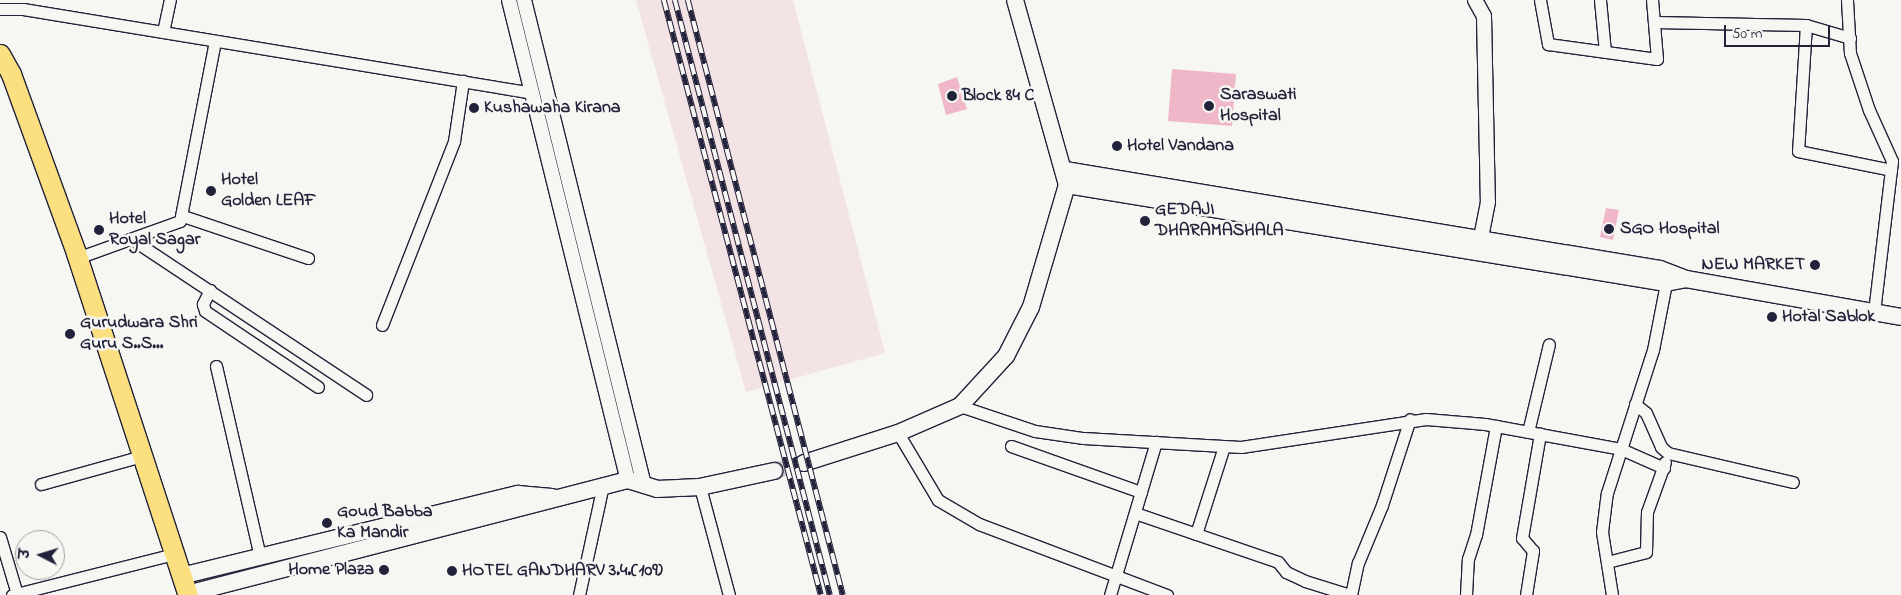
<!DOCTYPE html>
<html>
<head>
<meta charset="utf-8">
<style>
  body { margin:0 }
  #map { position:relative; width:1901px; height:595px; overflow:hidden; background:#f6f6f2; font-family:"Indie Flower","Playpen Sans Deva",sans-serif }
  div>[style] { position:absolute }
  .built>* { inset:0; background:#f4e3e5 }
  .building>* { inset:0; background:#f0b7c8 }
  .secondary-tunnel>* { height:16px; margin-top:-8px; transform-origin:0; background:repeating-linear-gradient(90deg,#cccccd 0 16px,transparent 0 24px) }
  .roads { filter:drop-shadow(1px 0 #22223b) drop-shadow(-1px 0 #22223b) drop-shadow(0 1px #22223b) drop-shadow(0 -1px #22223b) }
  .minor>* { height:11px; margin:-5.5px; padding:0 5.5px; transform-origin:5.5px; border-radius:5.5px; background:#f6f6f2 }
  .tertiary>* { height:14px; margin:-7px; padding:0 7px; transform-origin:7px; border-radius:7px; background:#f6f6f2 }
  .secondary>* { height:16px; margin:-8px; padding:0 8px; transform-origin:8px; border-radius:8px; background:#f6f6f2 }
  .trunk>* { height:19px; margin:-9.5px; padding:0 9.5px; transform-origin:9.5px; border-radius:9.5px; background:#fce080 }
  .rail>* { height:5.5px; margin-top:-2.75px; transform-origin:0; background:repeating-linear-gradient(90deg,#f6f6f2 0 11px,#22223b 0 22px); box-sizing:border-box; border-block:1px solid #22223b }
  .dots>* { width:14px; height:14px; translate:-50% -50%; box-sizing:border-box; border:2px solid #f6f6f2; border-radius:50% }
  span { translate:-50% -50%; white-space:nowrap; text-align:center; line-height:1.15; -webkit-text-stroke:5px #f6f6f2; paint-order:stroke }
  .poi-label { font-size:18px; color:#22223b; font-weight:700 }
  .left { translate:0 -50%; text-align:left }
  .right { translate:-100% -50%; text-align:right }
  .north { position:absolute; left:15px; top:530px; width:50px; height:50px; box-sizing:border-box; background:#f6f6f2; border:1px solid #a1a1a9; border-radius:50%; rotate:275deg; font-size:14px; font-weight:700; line-height:20px; text-align:center; color:#22223b }
  .north::after { content:''; display:block; margin:auto; width:18px; height:22px; background:#22223b; clip-path:polygon(50% 0,100% 100%,50% 72%,0 100%) }
  .scale { position:absolute; left:1724px; top:25px; width:106px; height:22px; box-sizing:border-box; border:2px solid #22223b; border-top:0; padding-left:6px; font-size:15px; line-height:18px; white-space:nowrap; color:#22223b; -webkit-text-stroke:4px #f6f6f2; paint-order:stroke }
</style>
</head>
<body>
<div id="map">
  <div class="built">
    <div style="clip-path:polygon(636px 0,793px 0,885px 353px,746px 392px)"></div>
  </div>
  <div class="building">
    <div style="clip-path:polygon(1172px 69px,1236px 74px,1232px 126px,1168px 121px)"></div>
    <div style="clip-path:polygon(957px 77px,967px 109px,946px 115px,938px 84px)"></div>
    <div style="clip-path:polygon(1606px 208px,1619px 210px,1613px 240px,1600px 237px)"></div>
  </div>
  <div class="secondary-tunnel">
    <div style="left:774px;top:471px;width:31px;rotate:-15deg"></div>
  </div>
  <div class="roads">
    <div class="minor">
      <div style="left:1540px;top:0;width:45px;rotate:79.7deg"></div>
      <div style="left:1548px;top:44px;width:110px;rotate:7.8deg"></div>
      <div style="left:1657px;top:59px;width:59px;rotate:-94.8deg"></div>
      <div style="left:1600px;top:0;width:52px;rotate:84.5deg"></div>
      <div style="left:1847px;top:0;width:53px;rotate:86.8deg"></div>
      <div style="left:1850px;top:53px;width:60px;rotate:71.6deg"></div>
      <div style="left:1869px;top:110px;width:56px;rotate:65.7deg"></div>
      <div style="left:1892px;top:161px;width:152px;rotate:96.8deg"></div>
      <div style="left:0;top:9px;width:23px"></div>
      <div style="left:23px;top:9px;width:517px;rotate:9.35deg"></div>
      <div style="left:1654px;top:22px;width:152px;rotate:1.1deg"></div>
      <div style="left:1806px;top:25px;width:46px;rotate:16.5deg"></div>
      <div style="left:1806px;top:25px;width:126px;rotate:93.6deg"></div>
      <div style="left:1798px;top:151px;width:95px;rotate:11.5deg"></div>
      <div style="left:163px;top:32px;width:33px;rotate:-78deg"></div>
      <div style="left:183px;top:216px;width:132px;rotate:18.6deg"></div>
      <div style="left:133px;top:240px;width:280px;rotate:33.6deg"></div>
      <div style="left:77px;top:258px;width:109px;rotate:-19.8deg"></div>
      <div style="left:180px;top:221px;width:183px;rotate:-79deg"></div>
      <div style="left:210px;top:290px;width:16px;rotate:117deg"></div>
      <div style="left:203px;top:304px;width:7px;rotate:74deg"></div>
      <div style="left:205px;top:311px;width:136px;rotate:33.9deg"></div>
      <div style="left:382px;top:325px;width:198px;rotate:-68.6deg"></div>
      <div style="left:454px;top:141px;width:61px;rotate:-81.5deg"></div>
      <div style="left:216px;top:366px;width:196px;rotate:77deg"></div>
      <div style="left:1635px;top:404px;width:14px;rotate:39deg"></div>
      <div style="left:1646px;top:413px;width:37px;rotate:66deg"></div>
      <div style="left:1661px;top:447px;width:9px;rotate:41deg"></div>
      <div style="left:1668px;top:453px;width:128px;rotate:13.1deg"></div>
      <div style="left:960px;top:406px;width:79px;rotate:18.4deg"></div>
      <div style="left:1035px;top:431px;width:49px;rotate:8.3deg"></div>
      <div style="left:1083px;top:438px;width:158px;rotate:3.3deg"></div>
      <div style="left:1241px;top:447px;width:187px;rotate:-8.6deg"></div>
      <div style="left:1426px;top:419px;width:59px;rotate:4.8deg"></div>
      <div style="left:1485px;top:424px;width:138px;rotate:10.4deg"></div>
      <div style="left:1621px;top:449px;width:47px;rotate:23.8deg"></div>
      <div style="left:1528px;top:432px;width:90px;rotate:-76.6deg"></div>
      <div style="left:898px;top:433px;width:78px;rotate:59.2deg"></div>
      <div style="left:938px;top:500px;width:48px;rotate:30.3deg"></div>
      <div style="left:979px;top:524px;width:201px;rotate:20.7deg"></div>
      <div style="left:1011px;top:446px;width:138px;rotate:19.5deg"></div>
      <div style="left:41px;top:484px;width:105px;rotate:-15.5deg"></div>
      <div style="left:700px;top:487px;width:112px;rotate:75deg"></div>
      <div style="left:1135px;top:513px;width:151px;rotate:18.9deg"></div>
      <div style="left:1278px;top:562px;width:13px;rotate:51deg"></div>
      <div style="left:1286px;top:572px;width:21px;rotate:25deg"></div>
      <div style="left:1305px;top:581px;width:47px;rotate:17.3deg"></div>
      <div style="left:1196px;top:534px;width:92px;rotate:-72.3deg"></div>
      <div style="left:0;top:537px;width:59px;rotate:73.4deg"></div>
      <div style="left:1607px;top:562px;width:40px;rotate:-14.4deg"></div>
      <div style="left:1646px;top:552px;width:40px;rotate:-88.6deg"></div>
      <div style="left:1647px;top:512px;width:53px;rotate:-70.2deg"></div>
      <div style="left:12px;top:595px;width:167px;rotate:-14.2deg"></div>
      <div style="left:579px;top:595px;width:113px;rotate:-77.7deg"></div>
      <div style="left:1110px;top:595px;width:160px;rotate:-73.3deg"></div>
      <div style="left:1351px;top:595px;width:33px;rotate:-78deg"></div>
      <div style="left:1358px;top:563px;width:63px;rotate:-67.5deg"></div>
      <div style="left:1382px;top:505px;width:90px;rotate:-72deg"></div>
      <div style="left:1466px;top:595px;width:36px;rotate:-87deg"></div>
      <div style="left:1468px;top:559px;width:25px;rotate:-72deg"></div>
      <div style="left:1476px;top:535px;width:111px;rotate:-79.6deg"></div>
      <div style="left:1526px;top:595px;width:45px;rotate:-81deg"></div>
      <div style="left:1533px;top:551px;width:17px;rotate:-130deg"></div>
      <div style="left:1522px;top:538px;width:106px;rotate:-80.2deg"></div>
      <div style="left:1612px;top:595px;width:64px;rotate:-99deg"></div>
      <div style="left:1602px;top:532px;width:39px;rotate:-83deg"></div>
      <div style="left:1607px;top:493px;width:150px;rotate:-72.2deg"></div>
      <div style="left:1653px;top:350px;width:68px;rotate:-79deg"></div>
    </div>
    <div class="tertiary">
      <div style="left:509px;top:0;width:495px;rotate:76.1deg"></div>
      <div style="left:524px;top:0;width:500px;rotate:76.1deg"></div>
      <div style="left:1475px;top:0;width:18px;rotate:61deg"></div>
      <div style="left:1484px;top:16px;width:186px;rotate:88.8deg"></div>
      <div style="left:1488px;top:202px;width:47px;rotate:101.1deg"></div>
    </div>
    <div class="secondary">
      <div style="left:1065px;top:170px;width:603px;rotate:9.45deg"></div>
      <div style="left:1660px;top:269px;width:28px;rotate:21deg"></div>
      <div style="left:1686px;top:279px;width:218px;rotate:10deg"></div>
      <div style="left:1067px;top:185px;width:607px;rotate:9.29deg"></div>
      <div style="left:1666px;top:283px;width:20px;rotate:-11deg"></div>
      <div style="left:804px;top:463px;width:99px;rotate:-17.7deg"></div>
      <div style="left:898px;top:433px;width:68px;rotate:-23.5deg"></div>
      <div style="left:960px;top:406px;width:68px;rotate:-47.4deg"></div>
      <div style="left:1006px;top:356px;width:55px;rotate:-63deg"></div>
      <div style="left:1031px;top:307px;width:127px;rotate:-73.6deg"></div>
      <div style="left:1067px;top:185px;width:192px;rotate:-105.7deg"></div>
      <div style="left:181px;top:576px;width:347px;rotate:-13.7deg"></div>
      <div style="left:518px;top:494px;width:34px;rotate:5deg"></div>
      <div style="left:187px;top:594px;width:455px;rotate:-14.5deg"></div>
      <div style="left:628px;top:480px;width:30px;rotate:17deg"></div>
      <div style="left:657px;top:489px;width:43px;rotate:-2.7deg"></div>
      <div style="left:700px;top:487px;width:76px;rotate:-12.2deg"></div>
    </div>
    <div class="trunk">
      <div style="left:0;top:54px;width:23px;rotate:61deg"></div>
      <div style="left:11px;top:74px;width:190px;rotate:70deg"></div>
      <div style="left:76px;top:253px;width:360px;rotate:71.9deg"></div>
    </div>
  </div>
  <div class="rail">
    <div style="left:664px;top:0;width:615px;rotate:75.22deg"></div>
    <div style="left:675px;top:0;width:615px;rotate:75.4deg"></div>
    <div style="left:688px;top:0;width:615px;rotate:75.4deg"></div>
  </div>
  <div class="dots">
    <div style="left:952px;top:96px;background:#22223b"></div>
    <div style="left:1209px;top:106px;background:#22223b"></div>
    <div style="left:474px;top:108px;background:#22223b"></div>
    <div style="left:1117px;top:146px;background:#22223b"></div>
    <div style="left:211px;top:191px;background:#22223b"></div>
    <div style="left:1145px;top:221px;background:#22223b"></div>
    <div style="left:1609px;top:229px;background:#22223b"></div>
    <div style="left:99px;top:230px;background:#22223b"></div>
    <div style="left:1815px;top:265px;background:#22223b"></div>
    <div style="left:1772px;top:317px;background:#22223b"></div>
    <div style="left:70px;top:334px;background:#22223b"></div>
    <div style="left:327px;top:523px;background:#22223b"></div>
    <div style="left:384px;top:570px;background:#22223b"></div>
    <div style="left:452px;top:571px;background:#22223b"></div>
  </div>
  <div class="poi-label">
    <span class="left" style="left:962px;top:96px">Block 84 C</span>
    <span class="left" style="left:1220px;top:106px">Saraswati<br>Hospital</span>
    <span class="left" style="left:484px;top:108px">Kushawaha Kirana</span>
    <span class="left" style="left:1127px;top:146px">Hotel Vandana</span>
    <span class="left" style="left:221px;top:191px">Hotel<br>Golden LEAF</span>
    <span class="left" style="left:1155px;top:221px">GEDAJI<br>DHARAMASHALA</span>
    <span class="left" style="left:109px;top:230px">Hotel<br>Royal Sagar</span>
    <span class="left" style="left:1620px;top:229px">SGO Hospital</span>
    <span class="right" style="left:1805px;top:265px">NEW MARKET</span>
    <span class="left" style="left:1782px;top:317px">Hotal Sablok</span>
    <span class="left" style="left:80px;top:334px">Gurudwara Shri<br>Guru S..S...</span>
    <span class="left" style="left:337px;top:523px">Goud Babba<br>Ka Mandir</span>
    <span class="right" style="left:374px;top:570px">Home Plaza</span>
    <span class="left" style="left:462px;top:571px">HOTEL GANDHARV 3.4.(109)</span>
  </div>
  <div class="north">उ</div>
  <div class="scale">50 m</div>
</div>
</body>
</html>
